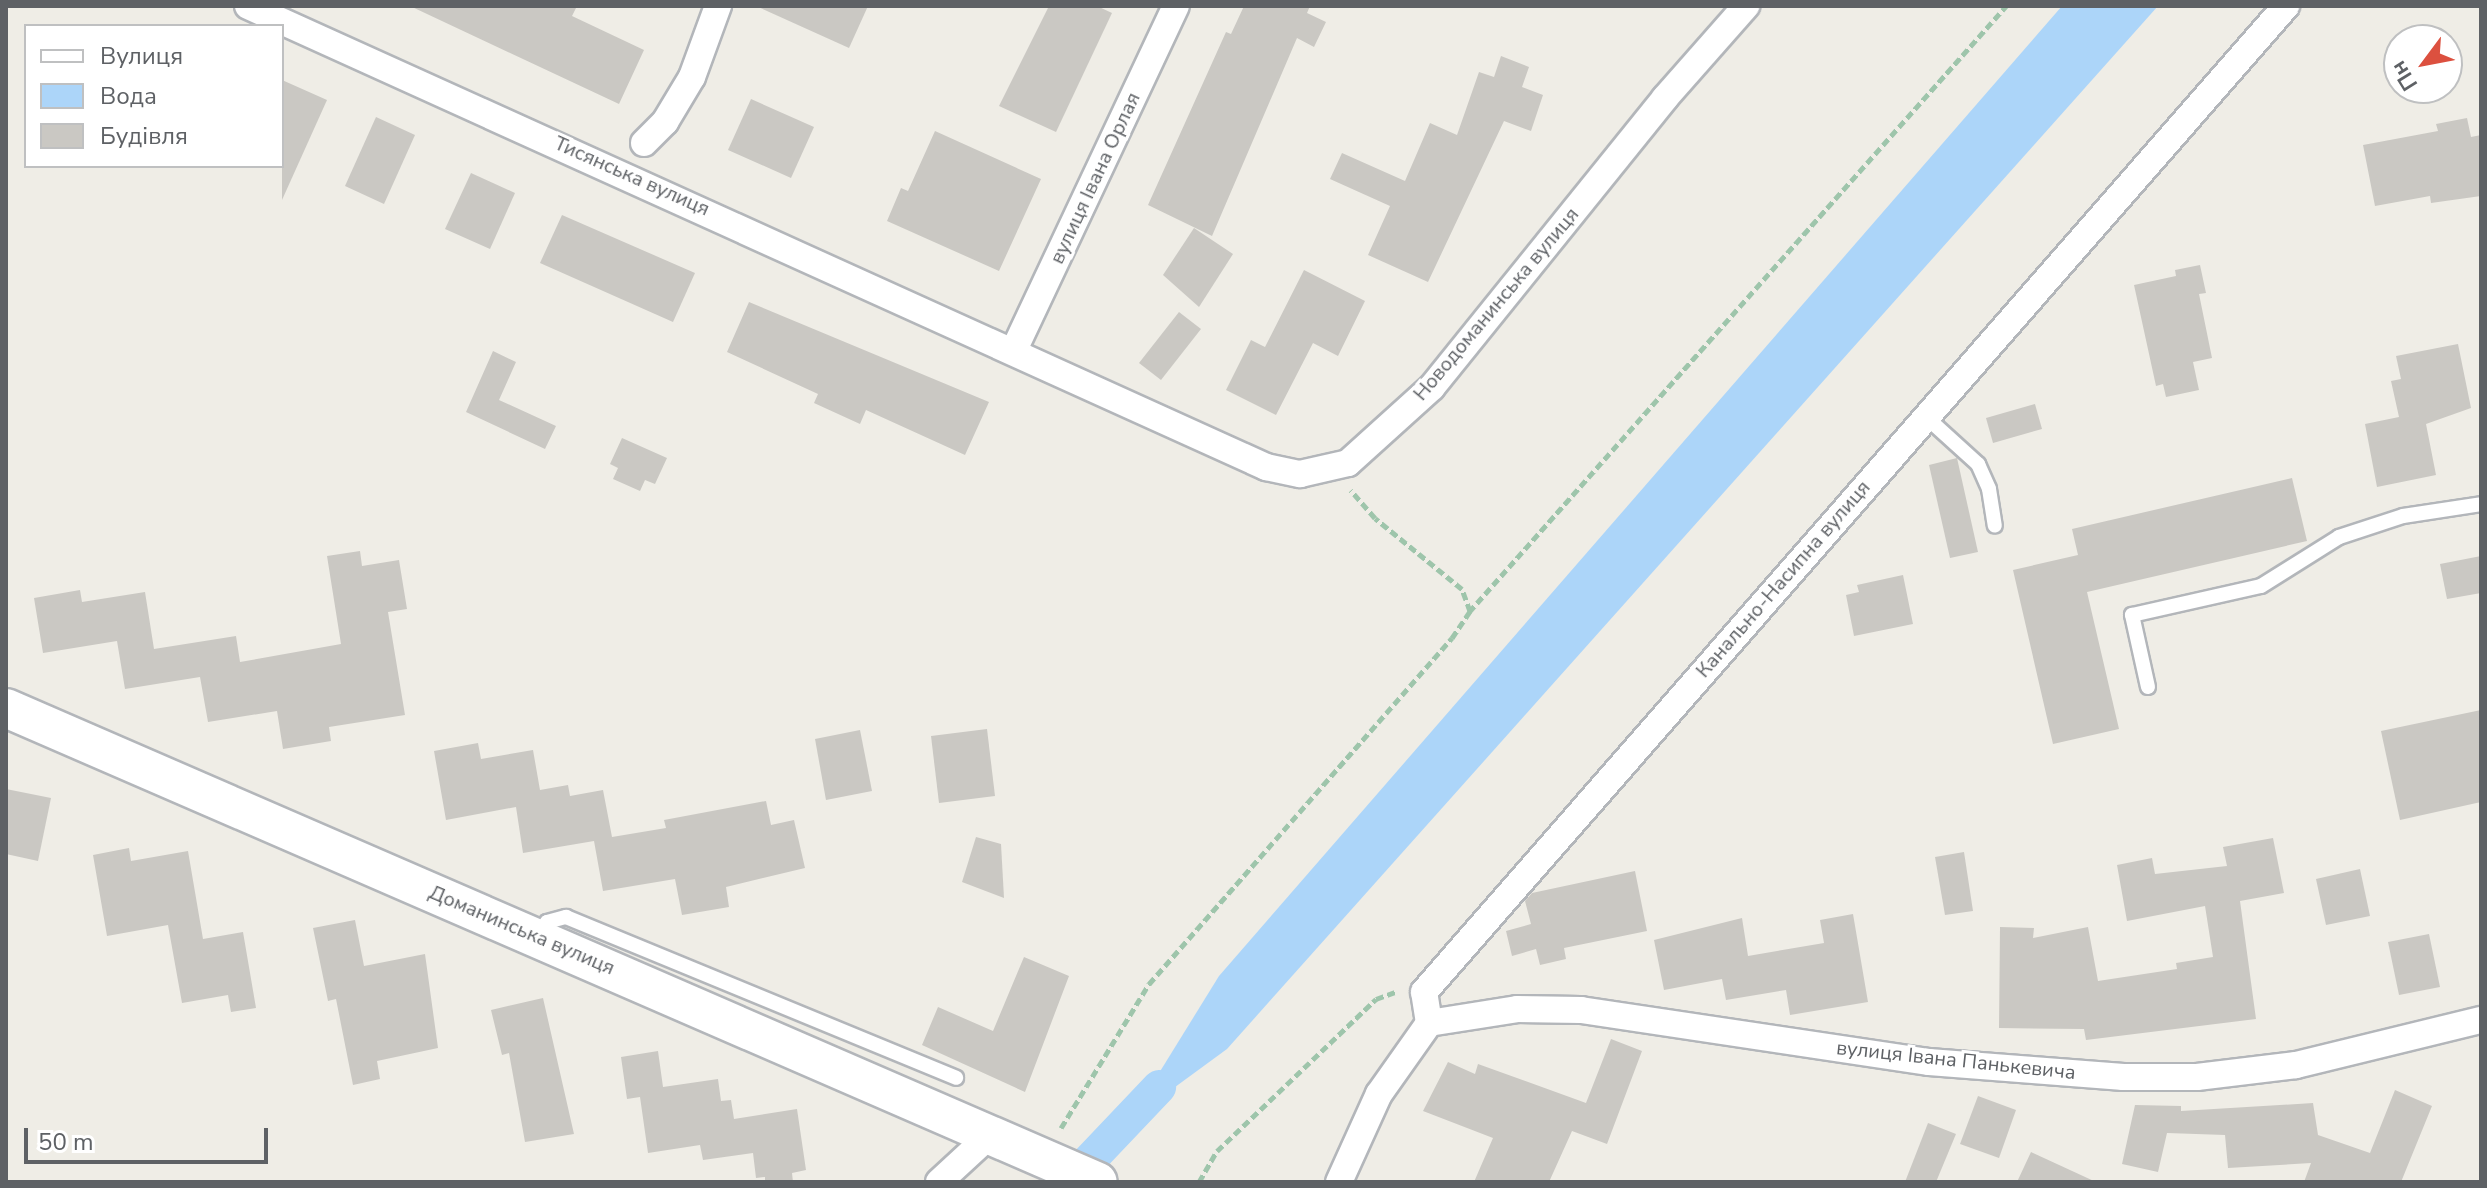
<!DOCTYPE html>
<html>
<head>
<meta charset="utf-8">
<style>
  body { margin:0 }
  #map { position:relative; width:2487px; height:1188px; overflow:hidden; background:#efede6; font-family:"Nunito Sans",sans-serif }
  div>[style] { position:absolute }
  .water>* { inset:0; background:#acd5f9 }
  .canal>* { height:34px; margin:-17px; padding:0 17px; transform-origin:17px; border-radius:17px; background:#acd5f9 }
  .building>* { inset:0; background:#cac8c3 }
  .path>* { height:5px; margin-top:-2.5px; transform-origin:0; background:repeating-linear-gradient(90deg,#9ec5ab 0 8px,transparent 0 12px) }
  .roads { filter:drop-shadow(2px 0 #b3b6ba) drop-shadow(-2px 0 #b3b6ba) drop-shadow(0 2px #b3b6ba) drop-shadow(0 -2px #b3b6ba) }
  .lane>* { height:14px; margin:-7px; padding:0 7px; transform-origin:7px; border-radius:7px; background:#fff }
  .street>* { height:26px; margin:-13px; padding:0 13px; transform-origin:13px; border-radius:13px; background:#fff }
  .secondary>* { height:38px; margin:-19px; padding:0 19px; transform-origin:19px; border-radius:19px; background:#fff }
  span { translate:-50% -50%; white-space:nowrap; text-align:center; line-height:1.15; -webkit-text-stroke:6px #fff; paint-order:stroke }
  .street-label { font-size:20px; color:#5e6165 }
  .frame { position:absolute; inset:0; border:8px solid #5e6165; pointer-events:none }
  .legend { position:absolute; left:24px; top:24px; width:260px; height:144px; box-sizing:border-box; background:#fff; border:2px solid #bfc0c1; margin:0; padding:10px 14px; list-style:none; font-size:24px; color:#5e6165 }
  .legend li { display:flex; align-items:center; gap:16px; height:40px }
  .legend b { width:40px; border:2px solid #bfc0c1 }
  .north { position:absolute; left:2383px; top:24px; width:80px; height:80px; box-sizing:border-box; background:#fff; border:2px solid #bfc0c1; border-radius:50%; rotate:238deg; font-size:22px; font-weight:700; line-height:32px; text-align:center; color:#5e6165 }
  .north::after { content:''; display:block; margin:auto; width:28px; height:36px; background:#dc503f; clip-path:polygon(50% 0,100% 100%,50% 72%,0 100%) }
  .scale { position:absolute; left:24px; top:1128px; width:244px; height:36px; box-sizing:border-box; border:4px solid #5e6165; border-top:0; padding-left:10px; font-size:24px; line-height:28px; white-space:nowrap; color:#5e6165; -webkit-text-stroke:6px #fff; paint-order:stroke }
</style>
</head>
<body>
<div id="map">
  <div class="water">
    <div style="clip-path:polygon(2062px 6px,2158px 6px,1227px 1049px,1130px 1120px,1219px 976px)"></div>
  </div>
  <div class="canal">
    <div style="left:1069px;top:1182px;width:131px;rotate:-46.5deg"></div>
  </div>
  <div class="building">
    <div style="clip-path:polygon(410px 6px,577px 6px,572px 16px,644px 50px,619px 104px)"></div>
    <div style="clip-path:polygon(756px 6px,868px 6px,849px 48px)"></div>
    <div style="clip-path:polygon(1049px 6px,1097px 6px,1112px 13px,1056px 132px,999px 106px)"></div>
    <div style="clip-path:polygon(1244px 6px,1310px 6px,1307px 13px,1326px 22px,1314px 47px,1297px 38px,1212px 236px,1148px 205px,1226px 32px,1231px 34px)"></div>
    <div style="clip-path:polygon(1501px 56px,1529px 67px,1522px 87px,1543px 95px,1531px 131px,1504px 121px,1428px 282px,1368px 255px,1390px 206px,1330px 179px,1342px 153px,1405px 181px,1430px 123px,1457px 135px,1479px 72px,1494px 77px)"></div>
    <div style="clip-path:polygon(282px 80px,327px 100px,282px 200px)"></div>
    <div style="clip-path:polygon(751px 99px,814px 127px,791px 178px,728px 150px)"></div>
    <div style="clip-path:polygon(376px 117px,415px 135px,384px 204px,345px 186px)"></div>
    <div style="clip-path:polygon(2467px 118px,2471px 137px,2481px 135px,2481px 196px,2431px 203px,2430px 196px,2375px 206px,2363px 145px,2438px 131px,2436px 124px)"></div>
    <div style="clip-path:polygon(935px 131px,1041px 179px,999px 271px,887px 221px,901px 188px,908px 191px)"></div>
    <div style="clip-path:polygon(471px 173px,515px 193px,490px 249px,445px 229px)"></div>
    <div style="clip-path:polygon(562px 215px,695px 273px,673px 322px,540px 263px)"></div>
    <div style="clip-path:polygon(1194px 228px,1233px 254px,1199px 307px,1163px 275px)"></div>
    <div style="clip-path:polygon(2200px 265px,2206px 293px,2199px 294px,2212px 358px,2193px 362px,2199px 390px,2166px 397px,2163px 384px,2156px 386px,2134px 285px,2176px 276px,2175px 270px)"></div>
    <div style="clip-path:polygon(1304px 270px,1365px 301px,1338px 356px,1313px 343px,1276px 415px,1226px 390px,1251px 340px,1265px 347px)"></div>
    <div style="clip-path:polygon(749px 302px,989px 402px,965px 455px,866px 410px,860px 424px,814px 403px,818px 394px,727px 352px)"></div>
    <div style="clip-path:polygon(1179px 312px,1201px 329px,1161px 380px,1139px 363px)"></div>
    <div style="clip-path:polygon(2458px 344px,2471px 408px,2426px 424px,2436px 475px,2377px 487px,2365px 424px,2399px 417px,2391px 381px,2401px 379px,2396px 356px)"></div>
    <div style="clip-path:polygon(493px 351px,516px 362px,499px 400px,556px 426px,545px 449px,466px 412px)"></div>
    <div style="clip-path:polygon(2035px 404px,2042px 429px,1993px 443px,1986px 418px)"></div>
    <div style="clip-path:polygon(622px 438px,667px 458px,655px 484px,645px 480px,640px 491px,613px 479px,618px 468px,610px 464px)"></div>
    <div style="clip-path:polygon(1957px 458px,1978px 552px,1950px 558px,1929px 465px)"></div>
    <div style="clip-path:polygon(2292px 478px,2307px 541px,2087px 592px,2119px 729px,2053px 744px,2013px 570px,2078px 555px,2072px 529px)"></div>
    <div style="clip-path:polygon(360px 551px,362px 566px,399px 560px,407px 609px,388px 612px,405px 715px,329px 727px,331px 741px,283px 749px,277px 711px,208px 722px,200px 677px,125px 689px,117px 641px,43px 653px,34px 598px,80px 590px,82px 602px,145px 592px,154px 649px,236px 636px,240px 662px,341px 644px,327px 556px)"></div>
    <div style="clip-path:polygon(2481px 556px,2481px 593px,2447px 599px,2440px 564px)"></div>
    <div style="clip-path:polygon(1903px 575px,1913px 624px,1854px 636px,1846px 595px,1859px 592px,1857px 585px)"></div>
    <div style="clip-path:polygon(2481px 710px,2481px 802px,2400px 820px,2381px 731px)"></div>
    <div style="clip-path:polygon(987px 729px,995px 796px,939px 803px,931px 736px)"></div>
    <div style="clip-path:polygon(860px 730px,872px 791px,826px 800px,815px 739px)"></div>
    <div style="clip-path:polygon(478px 743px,481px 759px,533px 750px,540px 790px,568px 785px,570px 796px,603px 790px,612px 837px,666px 828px,664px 820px,766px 801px,771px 825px,794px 820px,805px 868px,726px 887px,729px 907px,682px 915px,675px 879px,603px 891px,594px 841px,523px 853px,516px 807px,446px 820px,434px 751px)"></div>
    <div style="clip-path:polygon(6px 789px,51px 798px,38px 861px,6px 854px)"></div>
    <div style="clip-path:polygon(976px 837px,1001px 844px,1004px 898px,962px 882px)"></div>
    <div style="clip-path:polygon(2273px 838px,2284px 893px,2240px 901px,2256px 1019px,2086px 1040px,2084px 1029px,1999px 1028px,2000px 927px,2034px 928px,2033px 938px,2088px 927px,2098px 981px,2177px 969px,2176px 963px,2213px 957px,2205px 906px,2127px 921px,2117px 865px,2152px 858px,2155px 874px,2227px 866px,2223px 847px)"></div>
    <div style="clip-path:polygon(129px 848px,131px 861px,188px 851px,203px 939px,243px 932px,256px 1008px,231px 1012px,228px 995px,182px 1003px,168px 925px,107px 936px,93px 855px)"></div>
    <div style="clip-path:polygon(1964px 852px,1973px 911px,1945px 915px,1935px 857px)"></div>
    <div style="clip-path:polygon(2360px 869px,2370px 916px,2326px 925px,2316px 879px)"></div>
    <div style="clip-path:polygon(1635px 871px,1647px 931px,1564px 948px,1566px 959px,1540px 965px,1536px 949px,1512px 956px,1506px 931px,1531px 924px,1525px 901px,1532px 893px)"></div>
    <div style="clip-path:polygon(1853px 914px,1868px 1002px,1790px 1015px,1786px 990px,1726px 1000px,1722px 979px,1664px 990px,1654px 940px,1742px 918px,1748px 956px,1824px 943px,1820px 920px)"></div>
    <div style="clip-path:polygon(355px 920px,364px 966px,425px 954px,438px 1048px,377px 1061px,380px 1079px,353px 1085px,336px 999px,328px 1001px,313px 928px)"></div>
    <div style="clip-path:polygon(2429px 934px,2440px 987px,2399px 995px,2388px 942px)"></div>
    <div style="clip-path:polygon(1024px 957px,1069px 976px,1025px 1092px,922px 1045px,938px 1007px,993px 1031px)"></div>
    <div style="clip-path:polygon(543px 998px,574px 1134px,525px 1142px,509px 1053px,502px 1055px,491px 1010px)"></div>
    <div style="clip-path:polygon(1611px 1039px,1642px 1051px,1607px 1144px,1572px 1131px,1549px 1182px,1474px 1182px,1493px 1138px,1423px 1111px,1448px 1062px,1475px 1074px,1478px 1064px,1586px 1103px)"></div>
    <div style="clip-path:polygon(658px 1051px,663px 1087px,718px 1079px,721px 1101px,731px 1100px,734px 1119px,797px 1109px,806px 1170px,792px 1173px,793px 1182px,765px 1182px,765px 1177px,756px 1178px,753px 1153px,703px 1160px,700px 1145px,648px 1153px,640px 1097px,627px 1099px,621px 1057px)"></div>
    <div style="clip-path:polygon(2395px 1090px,2432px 1106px,2401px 1182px,2304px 1182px,2311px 1163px,2228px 1168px,2225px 1135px,2167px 1133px,2158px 1172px,2122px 1164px,2135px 1105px,2181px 1106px,2181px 1111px,2313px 1103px,2318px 1135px,2370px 1153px)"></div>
    <div style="clip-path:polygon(1978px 1096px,2016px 1110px,1999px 1158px,1960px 1144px)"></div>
    <div style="clip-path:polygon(1928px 1123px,1956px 1134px,1936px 1182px,1905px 1182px)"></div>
    <div style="clip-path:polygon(2031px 1152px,2096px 1182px,2017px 1182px)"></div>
  </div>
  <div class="path">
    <div style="left:1469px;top:612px;width:810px;rotate:-48.45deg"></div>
    <div style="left:1061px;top:1128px;width:169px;rotate:-58.6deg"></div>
    <div style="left:1149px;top:984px;width:460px;rotate:-48.8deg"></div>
    <div style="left:1452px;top:638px;width:32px;rotate:-56deg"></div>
    <div style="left:1470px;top:611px;width:23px;rotate:-110deg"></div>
    <div style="left:1462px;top:589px;width:112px;rotate:-140.8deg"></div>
    <div style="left:1375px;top:518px;width:37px;rotate:-131deg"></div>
    <div style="left:1199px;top:1182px;width:36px;rotate:-60deg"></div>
    <div style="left:1217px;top:1151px;width:220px;rotate:-43.7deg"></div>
    <div style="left:1376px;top:999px;width:23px;rotate:-20deg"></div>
  </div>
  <div class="roads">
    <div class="lane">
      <div style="left:1925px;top:416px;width:72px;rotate:42.2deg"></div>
      <div style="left:1978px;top:464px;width:27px;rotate:66deg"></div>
      <div style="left:1989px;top:489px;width:37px;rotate:81deg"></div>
      <div style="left:2148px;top:687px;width:74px;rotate:-102.5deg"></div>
      <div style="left:2132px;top:615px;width:132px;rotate:-12.7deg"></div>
      <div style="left:2261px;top:586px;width:92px;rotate:-32.1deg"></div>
      <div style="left:2339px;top:537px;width:67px;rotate:-18.2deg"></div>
      <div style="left:2403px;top:516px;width:79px;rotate:-8.7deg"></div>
      <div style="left:539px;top:937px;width:17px;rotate:-62deg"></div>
      <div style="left:547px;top:922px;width:20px;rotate:-15deg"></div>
      <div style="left:566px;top:917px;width:422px;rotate:22.4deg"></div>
    </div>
    <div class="street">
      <div style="left:248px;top:6px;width:1118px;rotate:24.36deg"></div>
      <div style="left:1266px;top:467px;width:35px;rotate:12deg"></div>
      <div style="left:1300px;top:474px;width:49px;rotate:-12.9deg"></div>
      <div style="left:1348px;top:463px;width:113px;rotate:-42.1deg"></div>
      <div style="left:1432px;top:387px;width:371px;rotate:-51.1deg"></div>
      <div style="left:1665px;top:98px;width:123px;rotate:-48.6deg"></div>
      <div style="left:644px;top:143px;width:30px;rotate:-45deg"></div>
      <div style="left:665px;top:122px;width:52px;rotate:-59deg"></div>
      <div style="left:692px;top:77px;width:76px;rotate:-69.9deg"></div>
      <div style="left:1014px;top:350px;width:380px;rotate:-64.8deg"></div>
      <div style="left:1429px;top:1023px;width:89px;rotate:-9deg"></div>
      <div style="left:1517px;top:1009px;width:64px;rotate:0.9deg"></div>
      <div style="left:1581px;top:1010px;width:352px;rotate:8.5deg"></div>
      <div style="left:1929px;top:1062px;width:195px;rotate:4.4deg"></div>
      <div style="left:2123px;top:1077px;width:74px"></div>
      <div style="left:2197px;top:1077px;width:100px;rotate:-6.9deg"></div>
      <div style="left:2296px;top:1065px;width:190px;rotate:-13.7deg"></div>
      <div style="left:939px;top:1182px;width:69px;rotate:-42.7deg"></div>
      <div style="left:1339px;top:1182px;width:97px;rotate:-65.6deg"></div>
      <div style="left:1379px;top:1094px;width:87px;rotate:-54.8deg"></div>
      <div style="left:1429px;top:1023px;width:31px;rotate:-99deg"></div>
      <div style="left:1424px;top:992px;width:1310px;rotate:-48.84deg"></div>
    </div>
    <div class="secondary">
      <div style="left:6px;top:708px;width:1190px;rotate:23.46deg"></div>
    </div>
  </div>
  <div class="street-label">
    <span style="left:632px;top:176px;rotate:24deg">Тисянська вулиця</span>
    <span style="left:1095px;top:178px;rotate:-65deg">вулиця Івана Орлая</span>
    <span style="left:1496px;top:304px;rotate:-50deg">Новодоманинська вулиця</span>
    <span style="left:1783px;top:579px;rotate:-49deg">Канально-Насипна вулиця</span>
    <span style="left:522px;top:930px;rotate:23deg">Доманинська вулиця</span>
    <span style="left:1956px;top:1060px;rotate:6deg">вулиця Івана Панькевича</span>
  </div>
  <div class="frame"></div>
  <ul class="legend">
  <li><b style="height:10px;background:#fff"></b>Вулиця</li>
  <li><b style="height:22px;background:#acd5f9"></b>Вода</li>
  <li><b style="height:22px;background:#cac8c3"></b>Будівля</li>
  </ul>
  <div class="north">Пн</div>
  <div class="scale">50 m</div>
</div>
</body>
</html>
